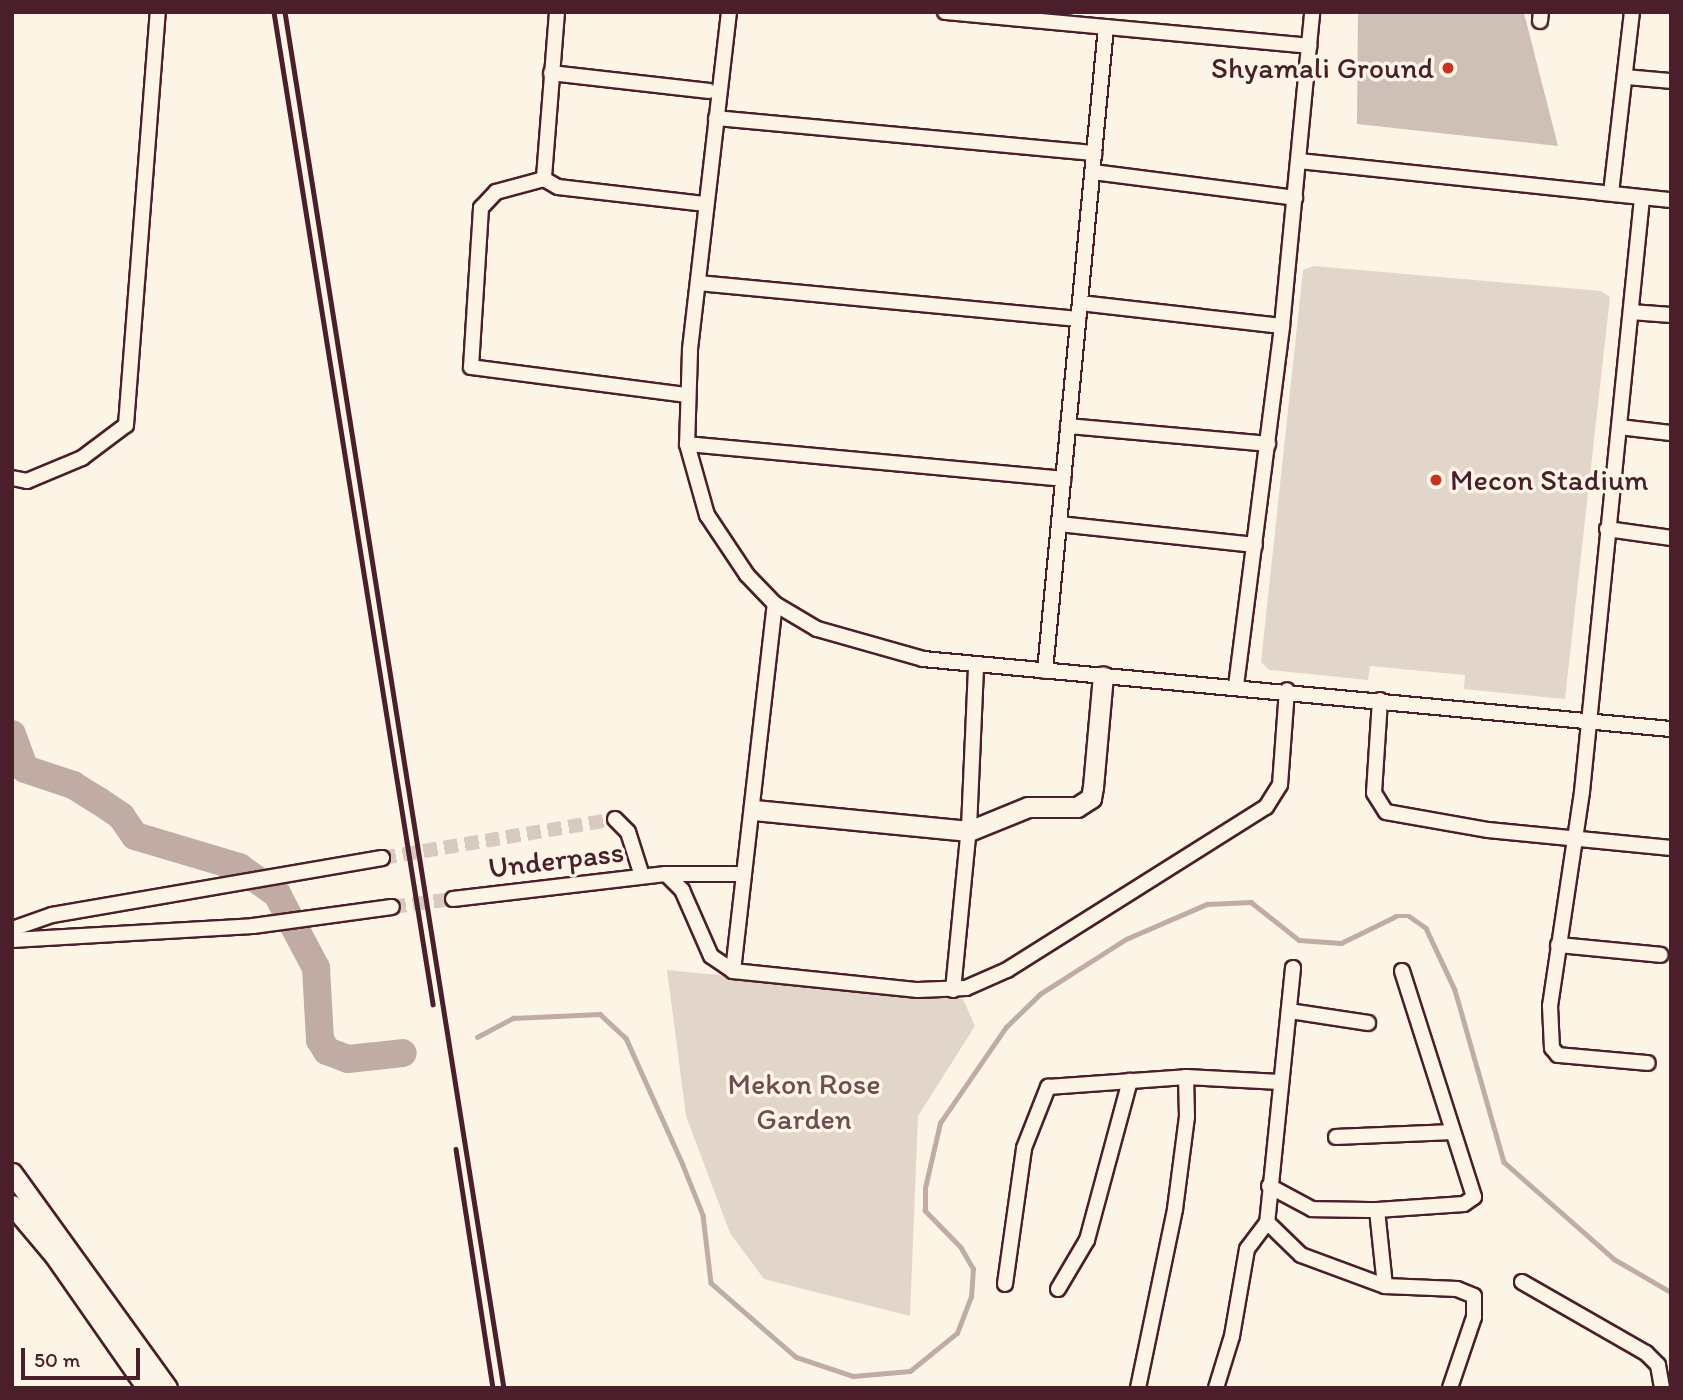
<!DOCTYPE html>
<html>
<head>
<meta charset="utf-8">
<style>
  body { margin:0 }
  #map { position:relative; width:1683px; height:1400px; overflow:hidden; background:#fcf5e5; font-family:Itim,sans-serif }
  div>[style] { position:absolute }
  .green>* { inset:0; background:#e2d5ca }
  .stream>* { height:4.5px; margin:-2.25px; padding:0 2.25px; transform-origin:2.25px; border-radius:2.25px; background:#c0aca5 }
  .river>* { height:28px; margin:-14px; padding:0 14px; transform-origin:14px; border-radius:14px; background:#c0aca5 }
  .building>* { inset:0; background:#cfc0b7 }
  .street-tunnel>* { height:14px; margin-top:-7px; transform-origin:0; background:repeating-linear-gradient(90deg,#d8cac0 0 14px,transparent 0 21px) }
  .roads { filter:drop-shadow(2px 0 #4a1f2b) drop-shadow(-2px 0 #4a1f2b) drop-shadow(0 2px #4a1f2b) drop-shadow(0 -2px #4a1f2b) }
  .street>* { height:14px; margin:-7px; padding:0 7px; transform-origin:7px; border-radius:7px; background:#fcf5e5 }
  .secondary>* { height:19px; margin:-9.5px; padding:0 9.5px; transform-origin:9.5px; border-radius:9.5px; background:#fcf5e5 }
  .rail>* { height:4.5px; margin:-2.25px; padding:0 2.25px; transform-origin:2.25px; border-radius:2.25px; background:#4a1f2b }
  .dots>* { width:19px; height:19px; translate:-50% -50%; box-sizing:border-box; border:4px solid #fcf5e5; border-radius:50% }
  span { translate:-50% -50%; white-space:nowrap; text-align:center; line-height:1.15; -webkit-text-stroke:7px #fcf5e5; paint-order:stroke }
  .poi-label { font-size:30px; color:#4a1f2b }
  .right { translate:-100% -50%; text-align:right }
  .left { translate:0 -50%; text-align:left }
  .street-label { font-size:30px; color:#4a1f2b }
  .park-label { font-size:30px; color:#704c53 }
  .frame { position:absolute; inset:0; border:14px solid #4a1f2b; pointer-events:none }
  .scale { position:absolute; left:21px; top:1348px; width:119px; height:32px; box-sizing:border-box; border:4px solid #4a1f2b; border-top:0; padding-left:9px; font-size:21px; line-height:24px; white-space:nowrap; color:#4a1f2b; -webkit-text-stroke:5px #fcf5e5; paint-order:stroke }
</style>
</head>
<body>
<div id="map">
  <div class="green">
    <div style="clip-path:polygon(1314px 266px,1601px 291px,1610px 297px,1565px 699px,1464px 689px,1465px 675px,1370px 666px,1368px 680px,1269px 670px,1261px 662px,1303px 270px)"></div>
    <div style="clip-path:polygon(667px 970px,963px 999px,975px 1026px,918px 1116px,910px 1316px,764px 1279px,730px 1233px,686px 1116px)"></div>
  </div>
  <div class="stream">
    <div style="left:477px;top:1037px;width:41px;rotate:-27.8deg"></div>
    <div style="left:513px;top:1018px;width:87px;rotate:-2.6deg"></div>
    <div style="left:600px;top:1014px;width:35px;rotate:43deg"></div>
    <div style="left:626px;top:1038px;width:139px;rotate:65.8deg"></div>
    <div style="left:683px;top:1165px;width:54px;rotate:68.2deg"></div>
    <div style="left:703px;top:1215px;width:68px;rotate:83.3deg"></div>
    <div style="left:711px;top:1283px;width:113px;rotate:41deg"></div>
    <div style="left:796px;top:1357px;width:60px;rotate:18.4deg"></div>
    <div style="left:853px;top:1376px;width:57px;rotate:-5deg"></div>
    <div style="left:910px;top:1371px;width:60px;rotate:-39deg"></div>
    <div style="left:957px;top:1333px;width:39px;rotate:-69deg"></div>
    <div style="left:971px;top:1297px;width:28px;rotate:-86deg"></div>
    <div style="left:973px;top:1269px;width:24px;rotate:-120deg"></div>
    <div style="left:961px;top:1248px;width:52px;rotate:-134.2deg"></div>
    <div style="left:925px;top:1211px;width:23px;rotate:-90deg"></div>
    <div style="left:925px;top:1188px;width:67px;rotate:-77deg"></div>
    <div style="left:940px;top:1123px;width:116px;rotate:-55.5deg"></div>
    <div style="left:1006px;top:1027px;width:47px;rotate:-44.1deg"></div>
    <div style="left:1040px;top:994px;width:102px;rotate:-32.6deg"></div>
    <div style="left:1126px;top:939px;width:88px;rotate:-23.4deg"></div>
    <div style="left:1207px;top:904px;width:44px;rotate:-2.6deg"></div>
    <div style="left:1251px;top:902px;width:61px;rotate:38.4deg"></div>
    <div style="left:1299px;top:940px;width:42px;rotate:4.1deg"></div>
    <div style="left:1341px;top:943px;width:61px;rotate:-26.1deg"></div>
    <div style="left:1396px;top:916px;width:13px"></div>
    <div style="left:1409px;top:916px;width:21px;rotate:35deg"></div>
    <div style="left:1426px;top:928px;width:68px;rotate:64.9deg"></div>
    <div style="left:1455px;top:990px;width:179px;rotate:74.1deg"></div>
    <div style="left:1504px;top:1162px;width:147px;rotate:41.4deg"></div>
    <div style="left:1614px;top:1259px;width:66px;rotate:30.1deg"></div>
  </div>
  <div class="river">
    <div style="left:12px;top:734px;width:37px;rotate:70deg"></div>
    <div style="left:25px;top:769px;width:51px;rotate:18.4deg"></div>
    <div style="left:73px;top:785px;width:31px;rotate:32deg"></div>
    <div style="left:99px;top:801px;width:27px;rotate:34deg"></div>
    <div style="left:121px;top:816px;width:24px;rotate:55deg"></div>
    <div style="left:135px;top:836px;width:109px;rotate:16.6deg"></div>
    <div style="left:239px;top:867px;width:47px;rotate:35.4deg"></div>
    <div style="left:277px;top:894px;width:84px;rotate:62.2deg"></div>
    <div style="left:316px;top:968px;width:72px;rotate:86.8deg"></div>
    <div style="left:320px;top:1040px;width:13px;rotate:58deg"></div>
    <div style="left:327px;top:1051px;width:22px;rotate:21deg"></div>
    <div style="left:348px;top:1059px;width:55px;rotate:-6.2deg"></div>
  </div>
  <div class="building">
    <div style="clip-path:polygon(1358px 12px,1524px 13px,1558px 146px,1357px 124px)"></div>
  </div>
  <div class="street-tunnel">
    <div style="left:382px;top:858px;width:236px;rotate:-9.5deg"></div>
    <div style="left:392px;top:907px;width:62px;rotate:-7.5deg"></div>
  </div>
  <div class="roads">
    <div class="street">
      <div style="left:557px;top:12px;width:168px;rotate:94.5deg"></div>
      <div style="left:544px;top:179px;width:16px;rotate:30deg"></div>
      <div style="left:558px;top:187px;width:149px;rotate:6.6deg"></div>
      <div style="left:729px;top:12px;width:341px;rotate:96.6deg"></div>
      <div style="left:690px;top:351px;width:93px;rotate:91.8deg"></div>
      <div style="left:687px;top:444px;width:74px;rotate:74.3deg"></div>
      <div style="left:707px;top:515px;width:72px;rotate:56.3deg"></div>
      <div style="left:747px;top:575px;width:40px;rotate:46deg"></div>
      <div style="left:775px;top:604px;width:49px;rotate:30.8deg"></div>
      <div style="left:817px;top:629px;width:110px;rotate:15.8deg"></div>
      <div style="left:923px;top:659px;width:751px;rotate:5.35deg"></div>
      <div style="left:945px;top:12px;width:366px;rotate:5.3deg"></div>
      <div style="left:1540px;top:21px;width:9px;rotate:-84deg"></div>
      <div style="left:551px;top:73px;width:159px;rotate:6.5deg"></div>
      <div style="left:1626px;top:77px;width:45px;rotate:5.1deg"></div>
      <div style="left:716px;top:118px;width:380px;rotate:5.3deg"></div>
      <div style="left:1299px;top:161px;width:374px;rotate:6deg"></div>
      <div style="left:1093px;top:172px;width:204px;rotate:7.3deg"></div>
      <div style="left:544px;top:179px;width:50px;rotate:164.8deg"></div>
      <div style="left:496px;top:192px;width:22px;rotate:133deg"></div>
      <div style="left:481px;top:208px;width:159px;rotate:93.6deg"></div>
      <div style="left:471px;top:367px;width:217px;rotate:7.4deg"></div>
      <div style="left:1611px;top:193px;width:182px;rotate:-83.4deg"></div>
      <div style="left:1642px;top:198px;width:597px;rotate:95.77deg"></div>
      <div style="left:1582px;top:792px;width:216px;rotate:98.5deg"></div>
      <div style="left:1550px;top:1006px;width:42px;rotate:87.3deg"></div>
      <div style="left:1552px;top:1048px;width:9px;rotate:49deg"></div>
      <div style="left:1558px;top:1055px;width:90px;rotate:5.1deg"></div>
      <div style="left:698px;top:283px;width:382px;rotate:5.4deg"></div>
      <div style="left:1080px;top:303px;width:203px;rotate:6.5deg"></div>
      <div style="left:1631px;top:312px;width:40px;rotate:4.3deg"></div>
      <div style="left:1068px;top:426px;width:201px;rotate:5.1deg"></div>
      <div style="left:1619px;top:427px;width:52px;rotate:6.6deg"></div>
      <div style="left:687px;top:444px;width:378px;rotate:5.3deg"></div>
      <div style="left:12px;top:478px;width:15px;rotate:11deg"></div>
      <div style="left:27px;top:481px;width:60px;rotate:-22.7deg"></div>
      <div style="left:82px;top:458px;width:55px;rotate:-36.9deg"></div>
      <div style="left:126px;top:425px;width:414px;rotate:-85.6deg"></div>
      <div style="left:1059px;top:524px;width:197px;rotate:6.1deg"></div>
      <div style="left:1607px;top:529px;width:65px;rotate:8deg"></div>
      <div style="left:1045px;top:671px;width:647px;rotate:-84.59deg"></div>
      <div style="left:1236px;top:686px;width:363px;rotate:-82.7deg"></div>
      <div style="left:1282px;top:326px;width:315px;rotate:-84.5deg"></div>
      <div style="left:1380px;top:700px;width:93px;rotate:93.7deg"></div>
      <div style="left:1374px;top:793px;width:22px;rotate:58deg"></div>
      <div style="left:1386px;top:812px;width:104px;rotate:10deg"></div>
      <div style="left:1488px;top:830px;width:184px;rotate:5.6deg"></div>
      <div style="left:615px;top:819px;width:18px;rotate:45deg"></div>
      <div style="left:628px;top:832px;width:46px;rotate:72.3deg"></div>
      <div style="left:666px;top:874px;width:78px"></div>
      <div style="left:453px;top:899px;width:214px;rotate:-6.7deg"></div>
      <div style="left:666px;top:874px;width:23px;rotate:45deg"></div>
      <div style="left:682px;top:890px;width:72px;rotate:66.3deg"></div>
      <div style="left:711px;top:956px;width:27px;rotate:34deg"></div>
      <div style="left:733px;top:971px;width:186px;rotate:5.9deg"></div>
      <div style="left:918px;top:990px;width:48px;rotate:-2.4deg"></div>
      <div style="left:966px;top:988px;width:45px;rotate:-23.7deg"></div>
      <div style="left:1007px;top:970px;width:306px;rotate:-32.2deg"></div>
      <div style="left:1266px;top:807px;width:26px;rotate:-58deg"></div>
      <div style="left:1280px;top:785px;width:95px;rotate:-85.8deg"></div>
      <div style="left:12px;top:929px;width:42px;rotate:-19.3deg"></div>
      <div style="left:52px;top:915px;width:335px;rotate:-9.8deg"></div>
      <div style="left:12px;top:940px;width:241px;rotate:-3.3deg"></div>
      <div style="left:253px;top:926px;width:140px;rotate:-7.8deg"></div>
      <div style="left:1558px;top:945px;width:103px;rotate:5.5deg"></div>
      <div style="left:1293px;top:968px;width:255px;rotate:95.8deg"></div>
      <div style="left:1267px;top:1222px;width:47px;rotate:44.1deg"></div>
      <div style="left:1301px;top:1255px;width:90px;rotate:20.3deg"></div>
      <div style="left:733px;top:971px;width:369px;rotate:-83.5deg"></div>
      <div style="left:1402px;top:971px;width:237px;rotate:72.3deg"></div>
      <div style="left:1474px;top:1197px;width:12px;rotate:145deg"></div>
      <div style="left:1464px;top:1204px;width:87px;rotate:176.1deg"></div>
      <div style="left:1377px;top:1210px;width:76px;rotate:84deg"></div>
      <div style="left:1385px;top:1286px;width:72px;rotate:2.4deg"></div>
      <div style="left:1457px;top:1289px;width:18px;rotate:22deg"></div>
      <div style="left:1474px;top:1296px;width:21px;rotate:90deg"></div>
      <div style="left:1474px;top:1317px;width:75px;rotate:108.7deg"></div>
      <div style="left:953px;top:990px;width:163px;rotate:-84.4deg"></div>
      <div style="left:969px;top:828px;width:162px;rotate:-87.5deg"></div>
      <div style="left:1289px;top:1011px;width:80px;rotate:8.6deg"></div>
      <div style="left:1336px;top:1137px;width:116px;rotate:-2.5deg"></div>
      <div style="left:1269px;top:1186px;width:49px;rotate:28.1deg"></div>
      <div style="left:1312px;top:1209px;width:65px;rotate:0.9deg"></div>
      <div style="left:1522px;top:1282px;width:143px;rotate:29.8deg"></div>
      <div style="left:1646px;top:1353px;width:17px;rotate:45deg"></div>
      <div style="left:1658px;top:1365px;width:23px;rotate:80deg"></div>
      <div style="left:1005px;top:1284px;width:137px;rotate:-82deg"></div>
      <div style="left:1024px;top:1148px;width:66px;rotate:-68.5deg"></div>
      <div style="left:1048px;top:1087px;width:138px;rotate:-4.1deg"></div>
      <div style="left:1186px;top:1077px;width:94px;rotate:3deg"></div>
      <div style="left:1058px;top:1289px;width:57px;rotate:-59.4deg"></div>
      <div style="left:1087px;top:1240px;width:165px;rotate:-74.9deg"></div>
      <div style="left:1138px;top:1388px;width:183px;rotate:-78.3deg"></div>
      <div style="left:1175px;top:1209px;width:93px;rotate:-82.6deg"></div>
      <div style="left:1187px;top:1117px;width:40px;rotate:-91.4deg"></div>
      <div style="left:1216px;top:1388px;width:54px;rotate:-72.9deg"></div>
      <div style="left:1232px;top:1336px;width:88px;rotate:-80.2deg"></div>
      <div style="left:1247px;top:1249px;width:34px;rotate:-53deg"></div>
    </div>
    <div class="secondary">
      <div style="left:754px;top:810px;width:216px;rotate:5.6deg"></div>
      <div style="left:969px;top:831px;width:64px;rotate:-22.1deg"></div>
      <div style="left:1028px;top:807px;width:49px"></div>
      <div style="left:1077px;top:807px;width:17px;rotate:-33deg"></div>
      <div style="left:1091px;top:798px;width:11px;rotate:-80deg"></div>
      <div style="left:1093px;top:787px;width:111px;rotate:-84.9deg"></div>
      <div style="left:12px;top:1173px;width:265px;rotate:54.2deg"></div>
      <div style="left:12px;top:1205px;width:67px;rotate:49.9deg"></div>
      <div style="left:55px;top:1256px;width:161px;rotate:55.1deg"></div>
    </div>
  </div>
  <div class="rail">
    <div style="left:274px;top:12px;width:1005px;rotate:80.89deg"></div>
    <div style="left:285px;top:12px;width:1393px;rotate:80.96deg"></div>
    <div style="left:456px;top:1149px;width:242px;rotate:81.2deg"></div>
  </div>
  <div class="dots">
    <div style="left:1448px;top:68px;background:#c8321e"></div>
    <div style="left:1436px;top:480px;background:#c8321e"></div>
  </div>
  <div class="poi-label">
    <span class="right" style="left:1434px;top:68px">Shyamali Ground</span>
    <span class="left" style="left:1450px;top:480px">Mecon Stadium</span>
  </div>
  <div class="street-label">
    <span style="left:556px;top:860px;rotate:-7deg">Underpass</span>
  </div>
  <div class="park-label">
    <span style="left:804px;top:1101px">Mekon Rose<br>Garden</span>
  </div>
  <div class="frame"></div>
  <div class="scale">50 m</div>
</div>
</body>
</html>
